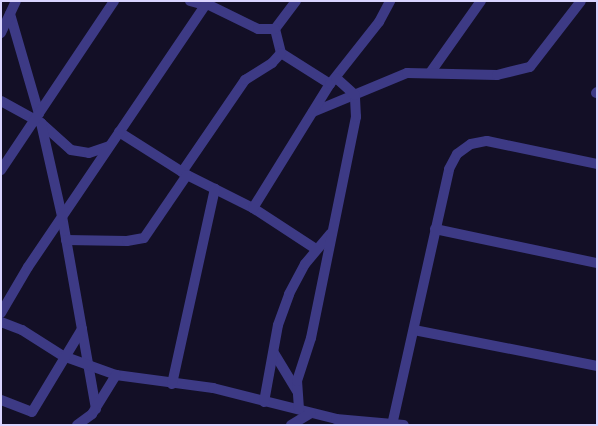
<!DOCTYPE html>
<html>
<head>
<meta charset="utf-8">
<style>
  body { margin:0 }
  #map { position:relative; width:598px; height:426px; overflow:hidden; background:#130f26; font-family:Montserrat,sans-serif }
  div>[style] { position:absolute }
  .minor>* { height:10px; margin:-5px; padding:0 5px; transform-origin:5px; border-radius:5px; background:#3d3a85 }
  span { translate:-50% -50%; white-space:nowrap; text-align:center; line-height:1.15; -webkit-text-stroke:3.5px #130f26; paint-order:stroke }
  .frame { position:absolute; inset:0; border:2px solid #d9d4ff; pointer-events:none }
</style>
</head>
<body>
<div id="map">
  <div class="minor">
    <div style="left:190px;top:1px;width:16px;rotate:15deg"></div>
    <div style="left:296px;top:1px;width:35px;rotate:127deg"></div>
    <div style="left:275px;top:29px;width:25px;rotate:76deg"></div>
    <div style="left:281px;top:53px;width:58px;rotate:32.3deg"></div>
    <div style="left:207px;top:4px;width:57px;rotate:26.1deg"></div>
    <div style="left:258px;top:29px;width:17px"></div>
    <div style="left:10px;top:14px;width:104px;rotate:73.8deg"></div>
    <div style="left:1px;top:33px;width:35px;rotate:-65deg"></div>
    <div style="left:430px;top:73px;width:88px;rotate:-54.7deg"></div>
    <div style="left:596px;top:93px;width:1px;rotate:-45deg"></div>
    <div style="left:1px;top:101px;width:46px;rotate:28.8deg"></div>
    <div style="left:41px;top:123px;width:40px;rotate:42deg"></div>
    <div style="left:71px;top:150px;width:18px;rotate:9deg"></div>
    <div style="left:89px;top:153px;width:21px;rotate:-19deg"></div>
    <div style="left:313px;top:112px;width:102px;rotate:-22.5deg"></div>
    <div style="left:407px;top:73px;width:90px;rotate:1.3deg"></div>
    <div style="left:497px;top:75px;width:34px;rotate:-14deg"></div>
    <div style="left:530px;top:67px;width:83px;rotate:-52.3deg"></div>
    <div style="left:41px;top:123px;width:95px;rotate:77.3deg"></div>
    <div style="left:62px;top:216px;width:196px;rotate:80deg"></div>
    <div style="left:119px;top:132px;width:80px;rotate:32.3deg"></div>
    <div style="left:187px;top:175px;width:74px;rotate:26.6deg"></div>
    <div style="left:253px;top:208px;width:75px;rotate:33.1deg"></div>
    <div style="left:1px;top:170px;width:203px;rotate:-56.2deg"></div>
    <div style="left:182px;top:172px;width:112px;rotate:-55.6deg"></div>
    <div style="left:245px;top:80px;width:32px;rotate:-32deg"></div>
    <div style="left:272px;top:63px;width:13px;rotate:-48deg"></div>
    <div style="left:253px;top:208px;width:146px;rotate:-58.2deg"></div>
    <div style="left:330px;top:84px;width:79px;rotate:-51.7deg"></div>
    <div style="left:379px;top:22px;width:24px;rotate:-62deg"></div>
    <div style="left:435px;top:229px;width:166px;rotate:11.9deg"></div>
    <div style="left:66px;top:240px;width:61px;rotate:0.9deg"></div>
    <div style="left:127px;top:241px;width:17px;rotate:-10deg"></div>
    <div style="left:144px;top:238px;width:76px;rotate:-55.7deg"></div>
    <div style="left:1px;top:313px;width:53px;rotate:-59.6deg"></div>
    <div style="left:28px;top:267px;width:321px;rotate:-55.9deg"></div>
    <div style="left:1px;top:322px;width:22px;rotate:21deg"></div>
    <div style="left:22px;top:330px;width:49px;rotate:32.4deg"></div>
    <div style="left:63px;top:356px;width:56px;rotate:19.7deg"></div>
    <div style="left:116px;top:375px;width:98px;rotate:7.6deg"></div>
    <div style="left:213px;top:388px;width:127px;rotate:14.1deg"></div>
    <div style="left:336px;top:419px;width:68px;rotate:5deg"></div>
    <div style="left:414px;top:330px;width:187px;rotate:11.1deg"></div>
    <div style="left:274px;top:353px;width:44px;rotate:58.8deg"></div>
    <div style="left:172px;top:384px;width:200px;rotate:-77.6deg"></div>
    <div style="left:1px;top:400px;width:33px;rotate:21deg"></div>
    <div style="left:32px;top:412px;width:97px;rotate:-58.9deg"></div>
    <div style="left:264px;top:402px;width:78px;rotate:-79.7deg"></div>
    <div style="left:278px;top:325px;width:33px;rotate:-70deg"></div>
    <div style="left:289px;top:294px;width:34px;rotate:-62deg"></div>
    <div style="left:305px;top:264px;width:40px;rotate:-50deg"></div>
    <div style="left:299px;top:409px;width:28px;rotate:-94deg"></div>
    <div style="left:297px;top:381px;width:45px;rotate:-72deg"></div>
    <div style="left:311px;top:338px;width:226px;rotate:-78.5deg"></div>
    <div style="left:356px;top:117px;width:22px;rotate:-93deg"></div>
    <div style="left:355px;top:95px;width:25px;rotate:-138deg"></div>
    <div style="left:77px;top:425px;width:19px;rotate:-36deg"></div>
    <div style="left:92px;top:414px;width:46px;rotate:-58.4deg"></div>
    <div style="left:291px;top:425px;width:23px;rotate:-31deg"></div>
    <div style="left:392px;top:425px;width:262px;rotate:-77.4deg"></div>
    <div style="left:449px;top:169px;width:17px;rotate:-62deg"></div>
    <div style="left:457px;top:154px;width:17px;rotate:-36deg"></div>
    <div style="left:471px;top:144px;width:16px;rotate:-11deg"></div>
    <div style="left:487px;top:141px;width:112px;rotate:11.8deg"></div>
  </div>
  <div class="frame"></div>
</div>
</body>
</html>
